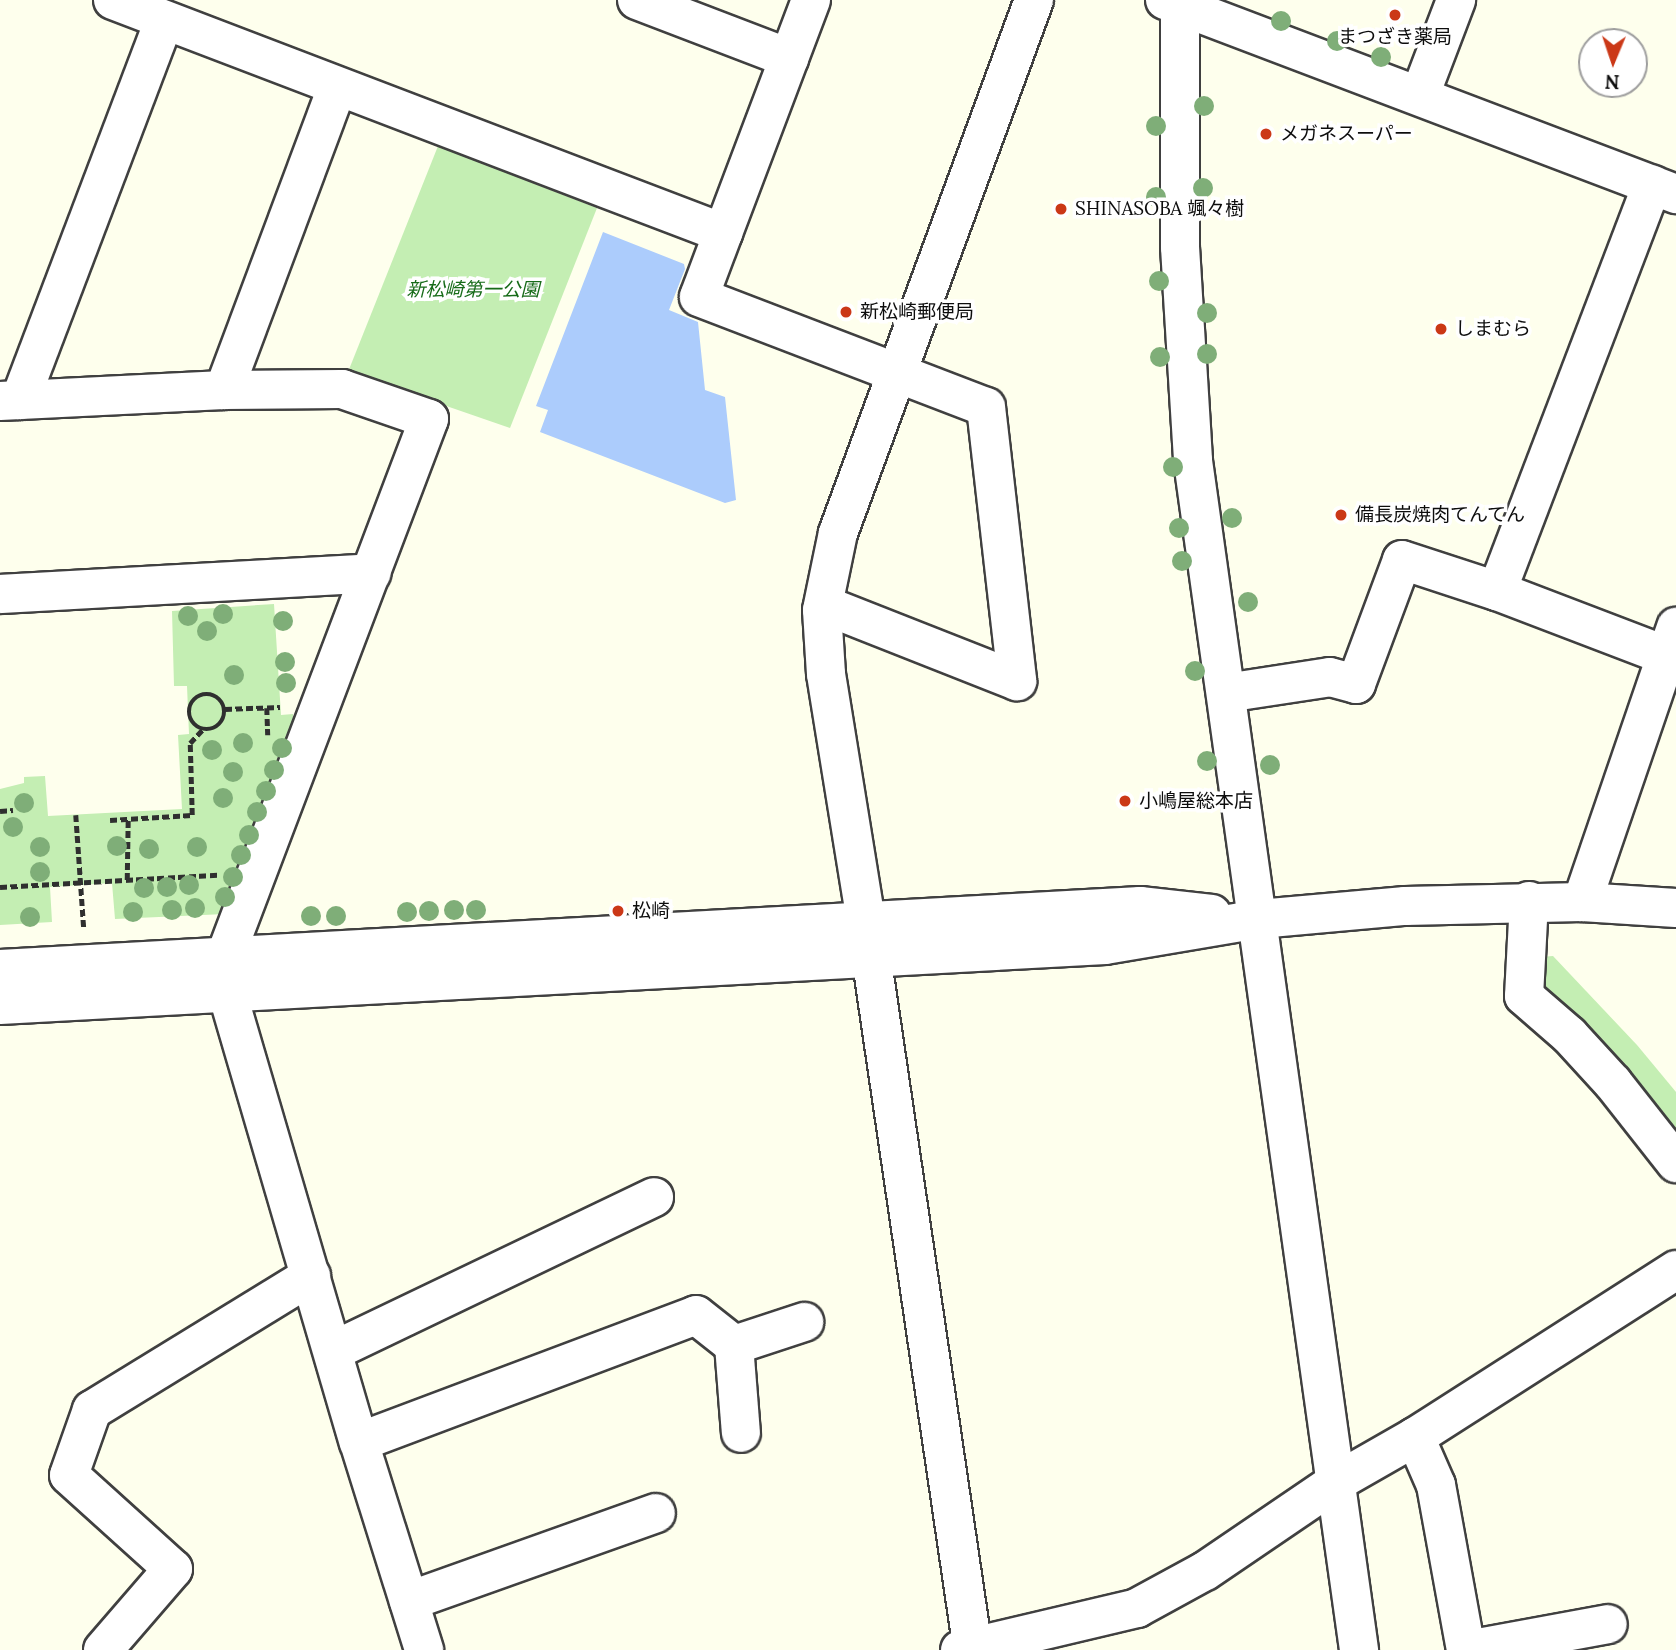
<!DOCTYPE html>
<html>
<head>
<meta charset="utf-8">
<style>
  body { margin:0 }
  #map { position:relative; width:1676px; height:1650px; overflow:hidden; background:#feffed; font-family:Lora,"Noto Sans JP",serif }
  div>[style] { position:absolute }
  .green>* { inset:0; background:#c4eeb3 }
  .water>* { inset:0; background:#acccfc }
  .path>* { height:4.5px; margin-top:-2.25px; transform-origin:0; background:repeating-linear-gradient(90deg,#2f2f2f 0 7px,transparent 0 10.5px) }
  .path>.ring { margin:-2.25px; padding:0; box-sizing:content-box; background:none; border:4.5px solid #2f2f2f; border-radius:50% }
  .roads { filter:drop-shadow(2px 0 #404040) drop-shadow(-2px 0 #404040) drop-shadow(0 2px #404040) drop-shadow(0 -2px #404040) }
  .minor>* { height:38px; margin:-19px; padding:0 19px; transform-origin:19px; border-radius:19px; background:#fff }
  .trees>* { width:20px; height:20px; margin:-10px; border-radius:50%; background:#7fae78 }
  .dots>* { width:19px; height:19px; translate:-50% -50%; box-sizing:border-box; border:4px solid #fff; border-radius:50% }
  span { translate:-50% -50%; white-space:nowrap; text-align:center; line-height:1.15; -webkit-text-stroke:7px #fff; paint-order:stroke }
  .poi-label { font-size:19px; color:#0d0d0d }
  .left { translate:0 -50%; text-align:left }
  .park-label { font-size:19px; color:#176b19; font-style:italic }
  .north { position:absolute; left:1578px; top:28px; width:70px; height:70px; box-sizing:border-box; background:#fff; border:2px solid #9e9e9e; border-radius:50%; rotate:182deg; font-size:19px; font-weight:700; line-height:28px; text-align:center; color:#0d0d0d }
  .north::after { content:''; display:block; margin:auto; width:24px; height:32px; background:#cb3817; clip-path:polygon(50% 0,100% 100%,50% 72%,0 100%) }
</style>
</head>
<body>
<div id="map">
  <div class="green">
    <div style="clip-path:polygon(438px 146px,597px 208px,510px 428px,348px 372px)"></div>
    <div style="clip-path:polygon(274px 604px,281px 715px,293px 714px,294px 733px,225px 914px,115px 919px,112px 883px,50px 887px,52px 922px,0 925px,0 789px,24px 783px,24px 777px,45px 776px,48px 816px,182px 809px,178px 735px,189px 734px,187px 686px,174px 686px,172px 611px)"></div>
    <div style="clip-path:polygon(1553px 956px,1637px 1045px,1676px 1092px,1676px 1141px,1540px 989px,1540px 957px)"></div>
  </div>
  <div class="water">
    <div style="clip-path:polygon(603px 232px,684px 264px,685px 269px,669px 310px,698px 322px,705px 390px,725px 397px,736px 500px,725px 503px,540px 432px,548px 410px,536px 406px)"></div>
  </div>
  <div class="path">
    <div class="ring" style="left:189px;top:694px;width:31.5px;height:31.5px"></div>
    <div style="left:267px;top:708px;width:27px;rotate:88deg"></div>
    <div style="left:225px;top:709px;width:55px;rotate:-2.1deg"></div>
    <div style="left:0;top:811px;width:13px;rotate:-4deg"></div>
    <div style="left:76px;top:815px;width:113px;rotate:86deg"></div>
    <div style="left:110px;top:820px;width:82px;rotate:-3.5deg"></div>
    <div style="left:192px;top:815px;width:72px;rotate:-91.6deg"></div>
    <div style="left:190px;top:743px;width:18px;rotate:-47deg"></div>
    <div style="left:127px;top:880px;width:62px;rotate:-89.1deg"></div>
    <div style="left:0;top:887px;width:218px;rotate:-3.2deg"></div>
  </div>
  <div class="roads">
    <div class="minor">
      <div style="left:113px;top:0;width:653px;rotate:20.91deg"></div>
      <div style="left:723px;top:233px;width:249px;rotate:-69.3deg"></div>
      <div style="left:637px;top:0;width:163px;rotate:20.9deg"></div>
      <div style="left:1165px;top:0;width:547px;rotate:20.79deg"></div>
      <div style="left:1180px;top:0;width:247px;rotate:90deg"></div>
      <div style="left:1180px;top:247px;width:214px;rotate:86.5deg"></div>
      <div style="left:1193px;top:461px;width:1201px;rotate:82.05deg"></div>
      <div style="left:1420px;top:95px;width:102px;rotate:-69.2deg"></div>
      <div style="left:723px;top:233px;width:68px;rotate:110.6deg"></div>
      <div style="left:699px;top:297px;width:307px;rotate:21deg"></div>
      <div style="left:986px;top:407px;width:276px;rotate:83.5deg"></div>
      <div style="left:1017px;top:681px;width:207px;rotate:-158.5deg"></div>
      <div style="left:224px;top:390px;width:323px;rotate:-69.5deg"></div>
      <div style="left:20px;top:400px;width:406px;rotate:-69.2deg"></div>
      <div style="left:0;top:401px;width:224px;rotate:-2.8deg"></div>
      <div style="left:224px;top:390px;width:118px;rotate:-0.5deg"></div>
      <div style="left:342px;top:389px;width:92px;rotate:19deg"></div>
      <div style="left:429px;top:419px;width:575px;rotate:110.77deg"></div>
      <div style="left:225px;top:957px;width:35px;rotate:87deg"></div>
      <div style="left:227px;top:992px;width:469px;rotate:73.7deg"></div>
      <div style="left:359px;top:1442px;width:218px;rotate:72.6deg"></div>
      <div style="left:1497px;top:591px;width:435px;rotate:-69.1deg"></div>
      <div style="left:0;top:594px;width:372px;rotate:-3.2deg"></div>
      <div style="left:1226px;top:693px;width:105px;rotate:-8.7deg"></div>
      <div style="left:1330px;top:677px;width:27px;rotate:15deg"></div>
      <div style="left:1356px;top:684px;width:132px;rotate:-69.6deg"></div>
      <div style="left:1402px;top:560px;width:100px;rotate:18.1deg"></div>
      <div style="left:1497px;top:591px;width:180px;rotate:20.9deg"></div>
      <div style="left:1529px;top:901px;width:95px;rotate:93deg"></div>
      <div style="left:1524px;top:996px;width:60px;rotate:40.9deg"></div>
      <div style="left:1569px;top:1035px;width:65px;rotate:47.5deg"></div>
      <div style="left:1613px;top:1083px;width:102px;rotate:51.8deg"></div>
      <div style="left:1582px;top:902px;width:291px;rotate:-71.1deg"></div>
      <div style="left:0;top:969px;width:1142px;rotate:-3.16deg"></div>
      <div style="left:1140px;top:906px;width:72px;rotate:6.3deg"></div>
      <div style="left:0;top:1005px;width:1107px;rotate:-3.11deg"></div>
      <div style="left:1105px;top:945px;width:156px;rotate:-9.6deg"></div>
      <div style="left:1259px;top:919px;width:147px;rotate:-5.1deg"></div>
      <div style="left:1405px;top:906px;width:177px;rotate:-1.3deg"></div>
      <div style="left:1582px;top:902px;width:94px;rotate:3.7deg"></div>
      <div style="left:734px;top:1345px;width:88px;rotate:85.5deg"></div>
      <div style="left:333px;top:1351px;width:356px;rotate:-25.6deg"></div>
      <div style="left:1415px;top:1437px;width:52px;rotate:66.4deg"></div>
      <div style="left:1436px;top:1485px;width:168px;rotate:79.7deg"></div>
      <div style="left:359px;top:1442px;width:360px;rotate:-20.6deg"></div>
      <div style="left:696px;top:1315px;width:48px;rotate:38.3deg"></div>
      <div style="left:734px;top:1345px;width:74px;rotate:-18.2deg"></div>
      <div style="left:409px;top:1601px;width:262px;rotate:-19.6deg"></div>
      <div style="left:103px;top:1650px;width:107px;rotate:-49.2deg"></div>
      <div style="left:173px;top:1569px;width:140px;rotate:-137.9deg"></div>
      <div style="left:69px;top:1475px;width:69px;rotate:-70.5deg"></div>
      <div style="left:92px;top:1410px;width:257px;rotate:-31.5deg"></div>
      <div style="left:960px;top:1650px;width:182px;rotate:-13.3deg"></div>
      <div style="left:1137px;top:1608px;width:77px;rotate:-28.6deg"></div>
      <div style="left:1205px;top:1571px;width:158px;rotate:-34.2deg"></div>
      <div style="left:1336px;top:1482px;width:91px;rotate:-29.7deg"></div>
      <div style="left:1415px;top:1437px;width:310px;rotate:-32.6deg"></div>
      <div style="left:973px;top:1650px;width:737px;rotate:-98.35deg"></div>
      <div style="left:866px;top:921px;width:250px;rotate:-99.2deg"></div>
      <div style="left:826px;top:674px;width:64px;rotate:-93.6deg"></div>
      <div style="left:822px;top:610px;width:79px;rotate:-78.3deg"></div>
      <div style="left:838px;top:533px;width:568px;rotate:-69.81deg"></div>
      <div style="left:1467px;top:1650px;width:143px;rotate:-10.4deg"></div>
    </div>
  </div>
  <div class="trees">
    <div style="left:1281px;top:21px"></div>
    <div style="left:1337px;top:41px"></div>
    <div style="left:1381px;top:57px"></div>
    <div style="left:1204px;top:106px"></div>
    <div style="left:1156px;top:126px"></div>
    <div style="left:1203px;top:188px"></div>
    <div style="left:1156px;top:197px"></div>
    <div style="left:1159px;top:281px"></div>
    <div style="left:1207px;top:313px"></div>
    <div style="left:1207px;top:354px"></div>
    <div style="left:1160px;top:357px"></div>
    <div style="left:1173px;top:467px"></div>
    <div style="left:1232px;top:518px"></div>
    <div style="left:1179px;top:528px"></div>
    <div style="left:1182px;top:561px"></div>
    <div style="left:1248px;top:602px"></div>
    <div style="left:223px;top:614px"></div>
    <div style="left:188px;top:616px"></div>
    <div style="left:283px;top:621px"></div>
    <div style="left:207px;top:631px"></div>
    <div style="left:285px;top:662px"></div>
    <div style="left:1195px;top:671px"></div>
    <div style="left:234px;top:675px"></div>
    <div style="left:286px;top:683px"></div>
    <div style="left:243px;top:743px"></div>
    <div style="left:282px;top:748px"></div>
    <div style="left:212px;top:750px"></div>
    <div style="left:1207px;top:761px"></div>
    <div style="left:1270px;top:765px"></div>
    <div style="left:274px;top:770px"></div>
    <div style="left:233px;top:772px"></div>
    <div style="left:266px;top:791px"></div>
    <div style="left:223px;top:798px"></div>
    <div style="left:24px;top:803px"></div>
    <div style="left:257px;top:812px"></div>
    <div style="left:13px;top:827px"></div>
    <div style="left:249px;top:835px"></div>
    <div style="left:117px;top:846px"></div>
    <div style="left:40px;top:847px"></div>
    <div style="left:197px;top:847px"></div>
    <div style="left:149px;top:849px"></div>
    <div style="left:241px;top:855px"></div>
    <div style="left:40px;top:872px"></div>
    <div style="left:233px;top:877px"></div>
    <div style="left:189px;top:885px"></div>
    <div style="left:167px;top:887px"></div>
    <div style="left:144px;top:888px"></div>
    <div style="left:225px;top:897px"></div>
    <div style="left:195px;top:908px"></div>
    <div style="left:172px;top:910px"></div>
    <div style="left:454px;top:910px"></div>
    <div style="left:476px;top:910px"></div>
    <div style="left:429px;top:911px"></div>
    <div style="left:133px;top:912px"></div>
    <div style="left:407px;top:912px"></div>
    <div style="left:311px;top:916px"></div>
    <div style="left:336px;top:916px"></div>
    <div style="left:30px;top:917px"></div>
  </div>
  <div class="dots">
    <div style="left:1395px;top:15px;background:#cb3817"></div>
    <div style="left:1266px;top:134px;background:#cb3817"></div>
    <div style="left:1061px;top:209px;background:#cb3817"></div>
    <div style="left:846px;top:312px;background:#cb3817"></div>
    <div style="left:1441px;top:329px;background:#cb3817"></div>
    <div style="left:1341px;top:515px;background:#cb3817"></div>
    <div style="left:1125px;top:801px;background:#cb3817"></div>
    <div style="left:618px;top:911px;background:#cb3817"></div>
  </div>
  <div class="poi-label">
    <span style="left:1395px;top:37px">まつざき薬局</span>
    <span class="left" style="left:1280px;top:134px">メガネスーパー</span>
    <span class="left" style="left:1075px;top:209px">SHINASOBA 颯々樹</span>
    <span class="left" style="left:860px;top:312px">新松崎郵便局</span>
    <span class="left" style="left:1455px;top:329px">しまむら</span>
    <span class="left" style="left:1355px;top:515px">備長炭焼肉てんてん</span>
    <span class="left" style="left:1139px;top:801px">小嶋屋総本店</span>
    <span class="left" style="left:632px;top:911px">松崎</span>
  </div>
  <div class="park-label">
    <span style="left:473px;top:290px">新松崎第一公園</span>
  </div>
  <div class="north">N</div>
</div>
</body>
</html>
